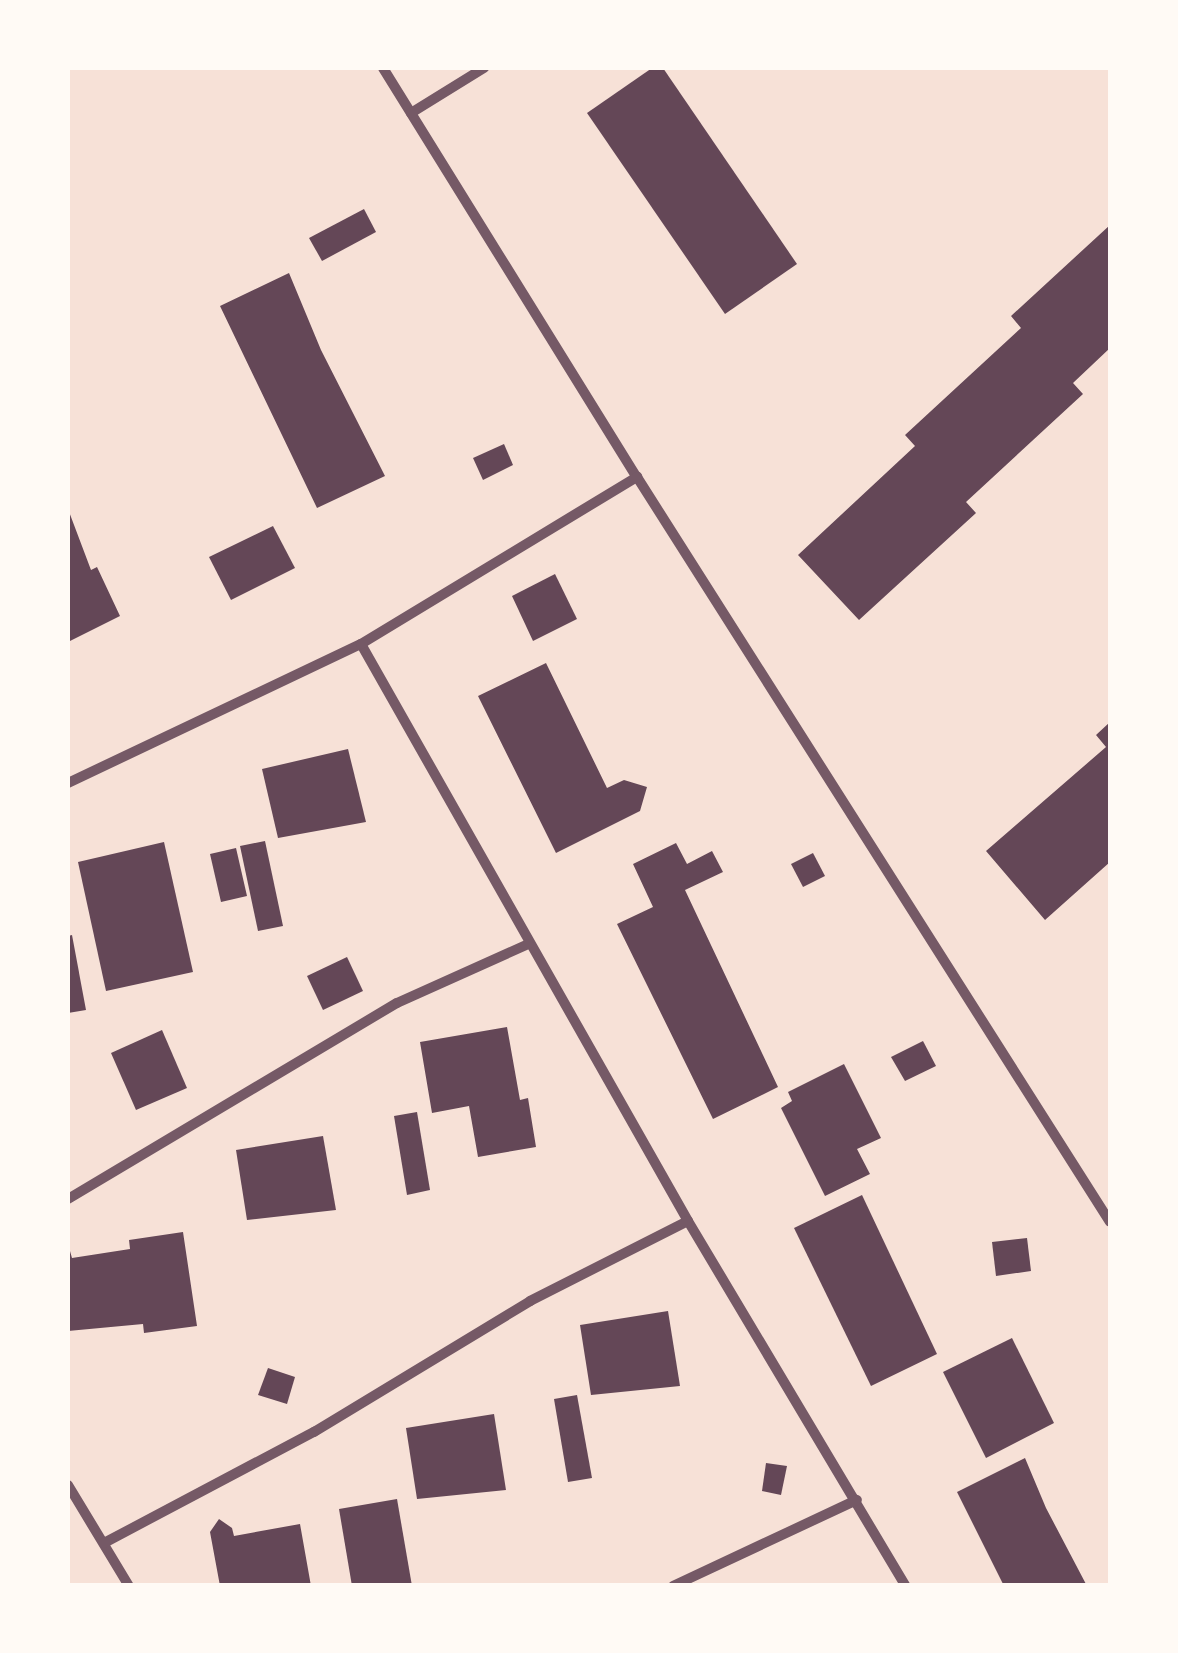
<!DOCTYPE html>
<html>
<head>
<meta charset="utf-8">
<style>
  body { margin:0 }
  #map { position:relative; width:1178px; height:1653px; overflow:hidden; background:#f7e1d7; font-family:"DejaVu Sans",sans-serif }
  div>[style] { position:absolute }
  .building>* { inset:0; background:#644757 }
  .minor>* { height:10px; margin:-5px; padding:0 5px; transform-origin:5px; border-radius:5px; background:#755966 }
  span { translate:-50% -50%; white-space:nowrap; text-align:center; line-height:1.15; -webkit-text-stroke:9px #fffaf5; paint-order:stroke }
  .frame { position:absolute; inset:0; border:70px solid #fffaf5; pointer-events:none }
</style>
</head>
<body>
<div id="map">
  <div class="building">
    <div style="clip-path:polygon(652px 68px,663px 68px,797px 264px,725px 314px,587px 113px)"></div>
    <div style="clip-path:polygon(364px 209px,376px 232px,322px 261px,309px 238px)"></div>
    <div style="clip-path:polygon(1110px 225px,1110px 348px,1073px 383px,1083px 394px,966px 502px,976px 513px,859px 620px,798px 555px,915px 446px,905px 435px,1021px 328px,1011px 316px)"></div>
    <div style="clip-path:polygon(289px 273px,321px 350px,385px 476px,317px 508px,220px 306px)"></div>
    <div style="clip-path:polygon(504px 444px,513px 465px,483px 480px,473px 458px)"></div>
    <div style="clip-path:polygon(68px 509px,91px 570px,97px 567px,120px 616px,68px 642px)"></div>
    <div style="clip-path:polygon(273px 526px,295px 568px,231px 600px,209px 557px)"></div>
    <div style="clip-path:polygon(555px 574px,577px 619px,533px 641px,512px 596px)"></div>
    <div style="clip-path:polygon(546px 663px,607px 788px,624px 780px,647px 787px,640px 811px,556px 853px,478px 696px)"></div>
    <div style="clip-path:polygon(1110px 722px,1110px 862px,1045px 920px,986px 851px,1106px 747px,1096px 735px)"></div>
    <div style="clip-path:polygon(348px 749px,366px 822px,278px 838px,262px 769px)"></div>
    <div style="clip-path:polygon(265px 841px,283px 926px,258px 931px,240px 846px)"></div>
    <div style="clip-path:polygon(164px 842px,193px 972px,106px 991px,78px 862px)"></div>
    <div style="clip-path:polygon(676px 843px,687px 864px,712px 851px,723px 872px,685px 890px,778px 1087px,713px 1119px,617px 924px,653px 907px,633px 864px)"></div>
    <div style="clip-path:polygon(236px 848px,247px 896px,221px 902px,210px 854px)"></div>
    <div style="clip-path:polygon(813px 853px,825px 876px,803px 887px,791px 864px)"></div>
    <div style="clip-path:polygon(72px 935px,86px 1010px,68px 1013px,68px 936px)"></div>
    <div style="clip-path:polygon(347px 957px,363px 991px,323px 1010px,307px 976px)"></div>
    <div style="clip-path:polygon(507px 1027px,520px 1100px,528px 1098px,536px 1147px,478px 1157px,469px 1106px,432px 1113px,420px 1042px)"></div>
    <div style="clip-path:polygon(162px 1030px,187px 1088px,136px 1110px,111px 1053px)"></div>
    <div style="clip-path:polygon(923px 1041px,936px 1066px,905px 1081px,891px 1057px)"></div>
    <div style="clip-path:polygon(844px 1064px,881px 1138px,857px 1149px,870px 1174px,825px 1196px,781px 1108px,792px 1101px,788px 1092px)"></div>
    <div style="clip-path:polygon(417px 1112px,430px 1190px,407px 1195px,394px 1116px)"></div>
    <div style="clip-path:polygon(323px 1136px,336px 1210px,247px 1220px,236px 1150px)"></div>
    <div style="clip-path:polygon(862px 1195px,937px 1354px,871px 1386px,794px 1228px)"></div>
    <div style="clip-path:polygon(183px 1232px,197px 1326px,144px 1333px,143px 1324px,68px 1331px,68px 1244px,72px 1258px,130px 1249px,129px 1240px)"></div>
    <div style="clip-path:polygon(1027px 1238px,1031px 1271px,996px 1276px,992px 1242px)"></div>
    <div style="clip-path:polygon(668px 1311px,680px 1386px,591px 1395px,580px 1325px)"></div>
    <div style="clip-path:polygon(1012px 1338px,1054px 1423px,986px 1458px,943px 1372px)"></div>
    <div style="clip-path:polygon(268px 1368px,295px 1377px,287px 1404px,258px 1395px)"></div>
    <div style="clip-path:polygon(577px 1395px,592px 1478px,568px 1482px,554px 1399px)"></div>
    <div style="clip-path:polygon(494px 1414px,506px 1490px,417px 1499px,406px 1428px)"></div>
    <div style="clip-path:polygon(1025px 1458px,1046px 1508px,1087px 1586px,1004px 1586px,957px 1492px)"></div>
    <div style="clip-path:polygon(766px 1463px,787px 1466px,781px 1495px,762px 1491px)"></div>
    <div style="clip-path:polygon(397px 1499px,412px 1586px,352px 1586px,339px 1509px)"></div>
    <div style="clip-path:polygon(219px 1519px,232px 1528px,234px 1536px,300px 1524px,311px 1586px,220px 1586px,210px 1532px)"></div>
  </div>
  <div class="minor">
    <div style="left:383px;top:68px;width:481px;rotate:58.2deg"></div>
    <div style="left:637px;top:477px;width:882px;rotate:57.59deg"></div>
    <div style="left:411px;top:113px;width:86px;rotate:-31.7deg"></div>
    <div style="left:361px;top:644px;width:663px;rotate:60.46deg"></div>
    <div style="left:688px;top:1221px;width:425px;rotate:59.2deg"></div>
    <div style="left:68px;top:783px;width:324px;rotate:-25.4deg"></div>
    <div style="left:361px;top:644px;width:323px;rotate:-31.2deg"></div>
    <div style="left:68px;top:1199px;width:383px;rotate:-30.8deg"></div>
    <div style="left:397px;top:1003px;width:144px;rotate:-24.2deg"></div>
    <div style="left:68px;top:1485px;width:118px;rotate:58.9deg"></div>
    <div style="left:104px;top:1543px;width:238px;rotate:-27.9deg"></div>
    <div style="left:314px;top:1432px;width:253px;rotate:-31.2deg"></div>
    <div style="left:530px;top:1301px;width:177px;rotate:-26.9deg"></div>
    <div style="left:673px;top:1586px;width:203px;rotate:-25.1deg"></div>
  </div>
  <div class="frame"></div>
</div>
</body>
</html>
